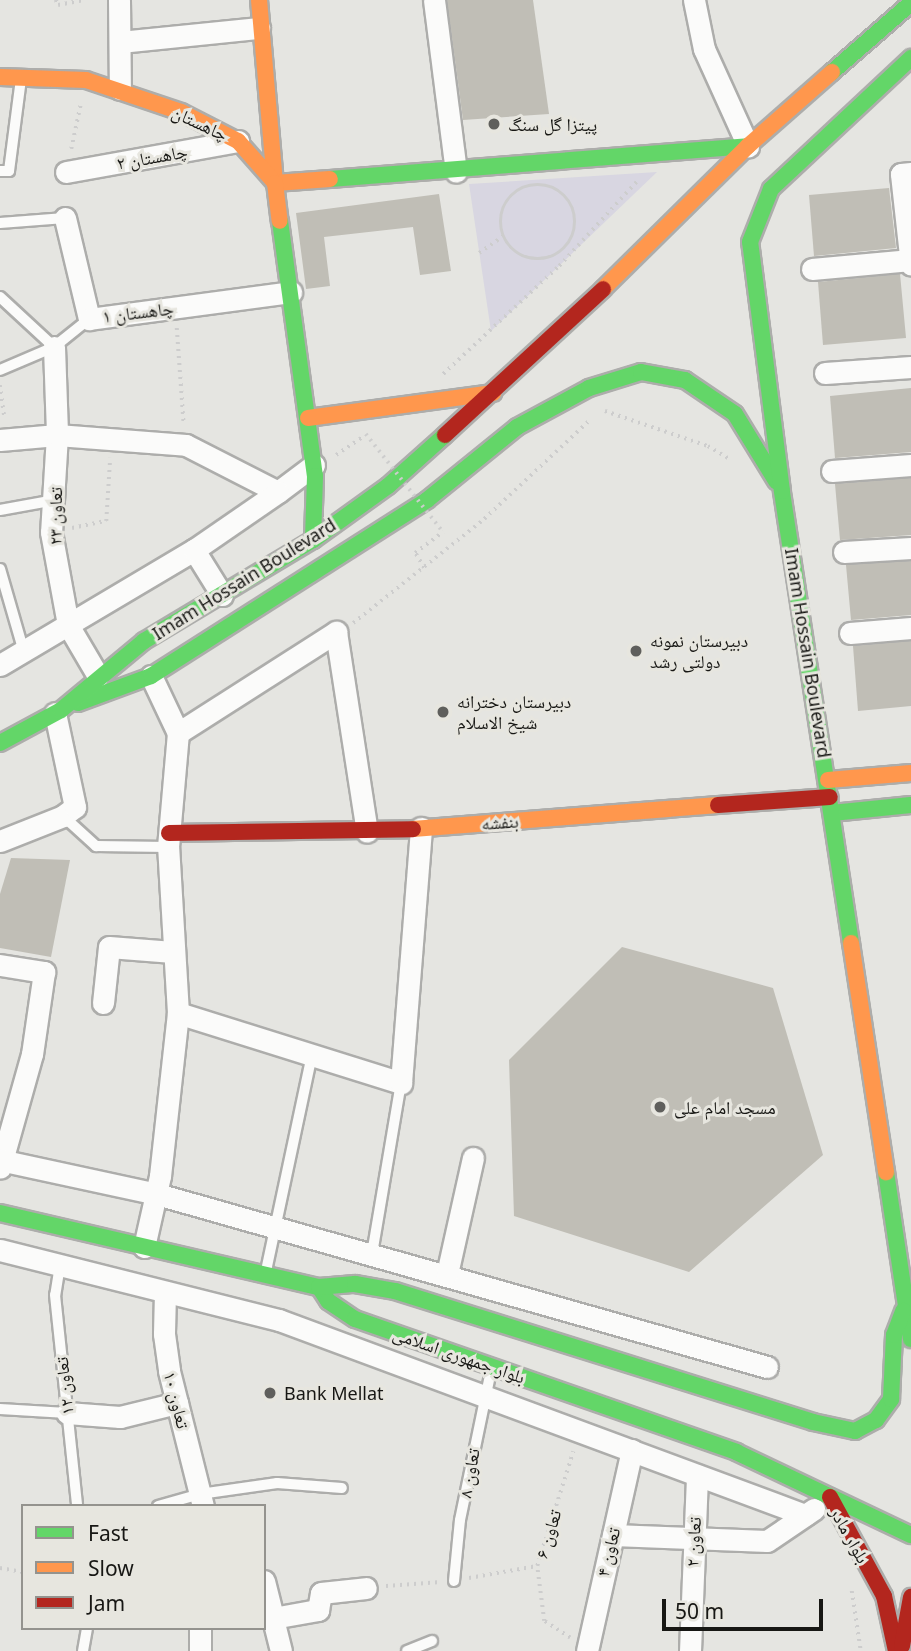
<!DOCTYPE html>
<html>
<head>
<meta charset="utf-8">
<style>
  body { margin:0 }
  #map { position:relative; width:911px; height:1651px; overflow:hidden; background:#e5e5e1; font-family:"Noto Sans","Noto Naskh Arabic",sans-serif }
  div>[style] { position:absolute }
  .green>* { inset:0; background:#d8d6e1 }
  .building>* { inset:0; background:#c0beb6 }
  .path>* { height:3.5px; margin-top:-1.75px; transform-origin:0; background:repeating-linear-gradient(90deg,#cdcdcd 0 2px,transparent 0 7px) }
  .path>.ring { margin:-1.75px; padding:0; box-sizing:content-box; background:none; border:3.5px solid #cdcdcd; border-radius:50% }
  .roads { filter:drop-shadow(2px 0 #adadab) drop-shadow(-2px 0 #adadab) drop-shadow(0 2px #adadab) drop-shadow(0 -2px #adadab) }
  .lane>* { height:10px; margin:-5px; padding:0 5px; transform-origin:5px; border-radius:5px; background:#fbfbfa }
  .street>* { height:21px; margin:-10.5px; padding:0 10.5px; transform-origin:10.5px; border-radius:10.5px; background:#fbfbfa }
  .fast>* { height:16px; margin:-8px; padding:0 8px; transform-origin:8px; border-radius:8px; background:#63d668 }
  .slow>* { height:16px; margin:-8px; padding:0 8px; transform-origin:8px; border-radius:8px; background:#ff974d }
  .jam>* { height:16px; margin:-8px; padding:0 8px; transform-origin:8px; border-radius:8px; background:#b3261e }
  .path-bridge>* { height:3.5px; margin-top:-1.75px; transform-origin:0; background:repeating-linear-gradient(90deg,#cdcdcd 0 2px,transparent 0 7px) }
  .dots>* { width:19px; height:19px; translate:-50% -50%; box-sizing:border-box; border:4px solid #e7e6df; border-radius:50% }
  span { translate:-50% -50%; white-space:nowrap; text-align:center; line-height:1.15; -webkit-text-stroke:6px #e7e6df; paint-order:stroke }
  .street-label { font-size:18px; color:#171714 }
  .poi-label { font-size:18px; color:#171714 }
  .left { translate:0 -50%; text-align:left }
  .legend { position:absolute; left:21px; top:1504px; width:245px; height:126px; box-sizing:border-box; background:#e7e6df; border:2px solid #94938e; margin:0; padding:9px 12px; list-style:none; font-size:21px; color:#171714 }
  .legend li { display:flex; align-items:center; gap:14px; height:35px }
  .legend b { width:35px; border:2px solid #94938e }
  .scale { position:absolute; left:662px; top:1599px; width:161px; height:32px; box-sizing:border-box; border:4px solid #171714; border-top:0; padding-left:9px; font-size:21px; line-height:24px; white-space:nowrap; color:#171714; -webkit-text-stroke:5px #e7e6df; paint-order:stroke }
</style>
</head>
<body>
<div id="map">
  <div class="green">
    <div style="clip-path:polygon(657px 172px,559px 266px,491px 331px,469px 184px)"></div>
  </div>
  <div class="building">
    <div style="clip-path:polygon(447px 0,533px 0,549px 114px,463px 120px)"></div>
    <div style="clip-path:polygon(889px 188px,896px 248px,814px 256px,809px 195px)"></div>
    <div style="clip-path:polygon(439px 194px,451px 271px,420px 275px,413px 227px,324px 237px,330px 286px,306px 289px,296px 213px)"></div>
    <div style="clip-path:polygon(900px 274px,906px 338px,823px 345px,818px 282px)"></div>
    <div style="clip-path:polygon(911px 388px,911px 452px,835px 458px,830px 396px)"></div>
    <div style="clip-path:polygon(911px 478px,911px 535px,840px 540px,835px 484px)"></div>
    <div style="clip-path:polygon(911px 561px,911px 615px,851px 620px,846px 565px)"></div>
    <div style="clip-path:polygon(911px 641px,911px 706px,858px 711px,853px 646px)"></div>
    <div style="clip-path:polygon(11px 858px,70px 860px,51px 957px,0 948px,0 894px)"></div>
    <div style="clip-path:polygon(622px 947px,773px 988px,823px 1155px,689px 1272px,514px 1216px,509px 1060px)"></div>
  </div>
  <div class="path">
    <div style="left:56px;top:0;width:5px;rotate:68deg"></div>
    <div style="left:58px;top:5px;width:25px;rotate:-11deg"></div>
    <div style="left:71px;top:149px;width:48px;rotate:-78deg"></div>
    <div class="ring" style="left:501px;top:185px;width:70.5px;height:70.5px"></div>
    <div style="left:479px;top:253px;width:29px;rotate:-35deg"></div>
    <div style="left:177px;top:328px;width:97px;rotate:85.9deg"></div>
    <div style="left:443px;top:374px;width:158px;rotate:-43deg"></div>
    <div style="left:559px;top:266px;width:118px;rotate:-47.4deg"></div>
    <div style="left:0;top:385px;width:34px;rotate:82deg"></div>
    <div style="left:605px;top:411px;width:109px;rotate:18.8deg"></div>
    <div style="left:708px;top:446px;width:27px;rotate:31deg"></div>
    <div style="left:336px;top:455px;width:34px;rotate:-34deg"></div>
    <div style="left:72px;top:528px;width:35px;rotate:-12deg"></div>
    <div style="left:106px;top:521px;width:63px;rotate:-86.4deg"></div>
    <div style="left:424px;top:568px;width:17px;rotate:-121deg"></div>
    <div style="left:415px;top:553px;width:35px;rotate:-37deg"></div>
    <div style="left:353px;top:623px;width:167px;rotate:-38.4deg"></div>
    <div style="left:484px;top:519px;width:146px;rotate:-43.1deg"></div>
    <div style="left:0;top:1568px;width:23px;rotate:10deg"></div>
    <div style="left:469px;top:1578px;width:69px;rotate:-10deg"></div>
    <div style="left:386px;top:1586px;width:55px;rotate:-4.2deg"></div>
    <div style="left:852px;top:1591px;width:61px;rotate:81.5deg"></div>
    <div style="left:570px;top:1638px;width:31px;rotate:-147deg"></div>
    <div style="left:544px;top:1621px;width:55px;rotate:-97.3deg"></div>
    <div style="left:537px;top:1566px;width:120px;rotate:-72.5deg"></div>
  </div>
  <div class="roads">
    <div class="lane">
      <div style="left:0;top:171px;width:9px"></div>
      <div style="left:9px;top:171px;width:94px;rotate:-82.6deg"></div>
      <div style="left:0;top:223px;width:65px;rotate:-4.4deg"></div>
      <div style="left:0;top:297px;width:74px;rotate:42.8deg"></div>
      <div style="left:0;top:370px;width:59px;rotate:-23.1deg"></div>
      <div style="left:54px;top:347px;width:45px;rotate:-38.7deg"></div>
      <div style="left:0;top:510px;width:56px;rotate:-10.3deg"></div>
      <div style="left:0;top:569px;width:86px;rotate:73.9deg"></div>
      <div style="left:63px;top:816px;width:45px;rotate:42.3deg"></div>
      <div style="left:96px;top:846px;width:72px;rotate:0.8deg"></div>
      <div style="left:372px;top:1254px;width:173px;rotate:-80.4deg"></div>
      <div style="left:60px;top:1265px;width:30px;rotate:99deg"></div>
      <div style="left:55px;top:1295px;width:212px;rotate:84deg"></div>
      <div style="left:266px;top:1271px;width:221px;rotate:-78deg"></div>
      <div style="left:0;top:1409px;width:67px;rotate:3.4deg"></div>
      <div style="left:158px;top:1506px;width:44px;rotate:-15.9deg"></div>
      <div style="left:200px;top:1494px;width:78px;rotate:-8.1deg"></div>
      <div style="left:277px;top:1483px;width:65px;rotate:4.4deg"></div>
      <div style="left:454px;top:1581px;width:61px;rotate:-84.4deg"></div>
      <div style="left:460px;top:1520px;width:153px;rotate:-78.3deg"></div>
      <div style="left:83px;top:1651px;width:23px;rotate:-80deg"></div>
      <div style="left:407px;top:1651px;width:27px;rotate:-22deg"></div>
    </div>
    <div class="street">
      <div style="left:119px;top:0;width:89px;rotate:89.4deg"></div>
      <div style="left:434px;top:0;width:173px;rotate:82.7deg"></div>
      <div style="left:694px;top:0;width:50px;rotate:78.5deg"></div>
      <div style="left:704px;top:49px;width:107px;rotate:65.6deg"></div>
      <div style="left:120px;top:42px;width:140px;rotate:-5.8deg"></div>
      <div style="left:66px;top:172px;width:175px;rotate:-10.2deg"></div>
      <div style="left:911px;top:173px;width:10px;rotate:174deg"></div>
      <div style="left:901px;top:174px;width:91px;rotate:83.7deg"></div>
      <div style="left:65px;top:218px;width:104px;rotate:76.6deg"></div>
      <div style="left:89px;top:319px;width:204px;rotate:-7.6deg"></div>
      <div style="left:812px;top:269px;width:99px;rotate:-5.2deg"></div>
      <div style="left:54px;top:347px;width:88px;rotate:88deg"></div>
      <div style="left:57px;top:435px;width:97px;rotate:93.5deg"></div>
      <div style="left:51px;top:532px;width:95px;rotate:79.6deg"></div>
      <div style="left:68px;top:625px;width:59px;rotate:59.5deg"></div>
      <div style="left:825px;top:373px;width:86px;rotate:-4deg"></div>
      <div style="left:0;top:440px;width:57px;rotate:-5deg"></div>
      <div style="left:57px;top:435px;width:129px;rotate:4.4deg"></div>
      <div style="left:186px;top:445px;width:103px;rotate:27.1deg"></div>
      <div style="left:278px;top:492px;width:45px;rotate:-36.9deg"></div>
      <div style="left:832px;top:471px;width:79px;rotate:-4.3deg"></div>
      <div style="left:194px;top:550px;width:53px;rotate:58.1deg"></div>
      <div style="left:844px;top:552px;width:67px;rotate:-3.4deg"></div>
      <div style="left:850px;top:633px;width:61px;rotate:-4.7deg"></div>
      <div style="left:0;top:665px;width:226px;rotate:-30.7deg"></div>
      <div style="left:194px;top:550px;width:102px;rotate:-34.6deg"></div>
      <div style="left:178px;top:733px;width:188px;rotate:-32.6deg"></div>
      <div style="left:336px;top:632px;width:202px;rotate:81.2deg"></div>
      <div style="left:0;top:841px;width:68px;rotate:-21.6deg"></div>
      <div style="left:63px;top:816px;width:15px;rotate:-37deg"></div>
      <div style="left:75px;top:807px;width:96px;rotate:-102deg"></div>
      <div style="left:0;top:965px;width:45px;rotate:9deg"></div>
      <div style="left:44px;top:972px;width:83px;rotate:98.3deg"></div>
      <div style="left:32px;top:1054px;width:118px;rotate:105.7deg"></div>
      <div style="left:103px;top:1003px;width:56px;rotate:-83.9deg"></div>
      <div style="left:109px;top:947px;width:64px;rotate:4.5deg"></div>
      <div style="left:178px;top:1013px;width:234px;rotate:17.4deg"></div>
      <div style="left:401px;top:1083px;width:256px;rotate:-85.5deg"></div>
      <div style="left:0;top:1160px;width:161px;rotate:12.2deg"></div>
      <div style="left:157px;top:1194px;width:634px;rotate:15.83deg"></div>
      <div style="left:144px;top:1247px;width:73px;rotate:-77.3deg"></div>
      <div style="left:160px;top:1176px;width:164px;rotate:-83.7deg"></div>
      <div style="left:178px;top:1013px;width:166px;rotate:-93.4deg"></div>
      <div style="left:168px;top:847px;width:114px;rotate:-85deg"></div>
      <div style="left:178px;top:733px;width:63px;rotate:-115.3deg"></div>
      <div style="left:0;top:1250px;width:288px;rotate:14.1deg"></div>
      <div style="left:279px;top:1320px;width:561px;rotate:20.34deg"></div>
      <div style="left:447px;top:1274px;width:119px;rotate:-77.4deg"></div>
      <div style="left:165px;top:1292px;width:42px;rotate:91.4deg"></div>
      <div style="left:164px;top:1334px;width:37px;rotate:82deg"></div>
      <div style="left:169px;top:1371px;width:139px;rotate:75.9deg"></div>
      <div style="left:67px;top:1413px;width:53px;rotate:4.3deg"></div>
      <div style="left:120px;top:1417px;width:59px;rotate:-13.8deg"></div>
      <div style="left:613px;top:1535px;width:154px;rotate:2.2deg"></div>
      <div style="left:767px;top:1541px;width:57px;rotate:-34.2deg"></div>
      <div style="left:264px;top:1581px;width:38px;rotate:76deg"></div>
      <div style="left:200px;top:1628px;width:23px;rotate:90deg"></div>
      <div style="left:281px;top:1651px;width:34px;rotate:-104deg"></div>
      <div style="left:273px;top:1618px;width:46px;rotate:-10.1deg"></div>
      <div style="left:318px;top:1610px;width:17px;rotate:-80deg"></div>
      <div style="left:321px;top:1593px;width:45px;rotate:-6.3deg"></div>
      <div style="left:587px;top:1651px;width:206px;rotate:-77.4deg"></div>
      <div style="left:690px;top:1651px;width:176px;rotate:-87.7deg"></div>
    </div>
    <div class="fast">
      <div style="left:832px;top:72px;width:105px;rotate:-41.1deg"></div>
      <div style="left:330px;top:179px;width:419px;rotate:-4.5deg"></div>
      <div style="left:280px;top:221px;width:257px;rotate:82.2deg"></div>
      <div style="left:315px;top:476px;width:64px;rotate:91.8deg"></div>
      <div style="left:78px;top:703px;width:78px;rotate:-20.3deg"></div>
      <div style="left:151px;top:676px;width:327px;rotate:-32.5deg"></div>
      <div style="left:427px;top:500px;width:116px;rotate:-39deg"></div>
      <div style="left:517px;top:427px;width:82px;rotate:-28.4deg"></div>
      <div style="left:589px;top:388px;width:54px;rotate:-17.1deg"></div>
      <div style="left:641px;top:372px;width:45px;rotate:10.3deg"></div>
      <div style="left:685px;top:380px;width:60px;rotate:34.2deg"></div>
      <div style="left:735px;top:414px;width:79px;rotate:58.5deg"></div>
      <div style="left:0;top:743px;width:69px;rotate:-28.4deg"></div>
      <div style="left:61px;top:710px;width:108px;rotate:-39.7deg"></div>
      <div style="left:144px;top:641px;width:197px;rotate:-30.9deg"></div>
      <div style="left:313px;top:540px;width:92px;rotate:-35.8deg"></div>
      <div style="left:388px;top:486px;width:76px;rotate:-41.8deg"></div>
      <div style="left:832px;top:813px;width:79px;rotate:-5.8deg"></div>
      <div style="left:851px;top:943px;width:457px;rotate:-98.7deg"></div>
      <div style="left:782px;top:491px;width:251px;rotate:-97.3deg"></div>
      <div style="left:750px;top:242px;width:57px;rotate:-68.4deg"></div>
      <div style="left:771px;top:189px;width:192px;rotate:-43.1deg"></div>
      <div style="left:886px;top:1172px;width:169px;rotate:81.5deg"></div>
      <div style="left:0;top:1213px;width:327px;rotate:13.1deg"></div>
      <div style="left:319px;top:1287px;width:17px;rotate:57deg"></div>
      <div style="left:328px;top:1301px;width:32px;rotate:34deg"></div>
      <div style="left:355px;top:1319px;width:404px;rotate:19.2deg"></div>
      <div style="left:736px;top:1452px;width:194px;rotate:25.4deg"></div>
      <div style="left:319px;top:1287px;width:36px;rotate:-5deg"></div>
      <div style="left:355px;top:1284px;width:41px;rotate:9.9deg"></div>
      <div style="left:395px;top:1291px;width:438px;rotate:17.4deg"></div>
      <div style="left:813px;top:1422px;width:43px;rotate:12.1deg"></div>
      <div style="left:855px;top:1431px;width:24px;rotate:-28deg"></div>
      <div style="left:876px;top:1420px;width:26px;rotate:-54deg"></div>
      <div style="left:891px;top:1399px;width:64px;rotate:-87.3deg"></div>
      <div style="left:894px;top:1335px;width:26px;rotate:-69deg"></div>
    </div>
    <div class="slow">
      <div style="left:259px;top:0;width:184px;rotate:85deg"></div>
      <div style="left:275px;top:183px;width:55px;rotate:-4.2deg"></div>
      <div style="left:0;top:77px;width:86px;rotate:2deg"></div>
      <div style="left:86px;top:80px;width:100px;rotate:18.6deg"></div>
      <div style="left:181px;top:112px;width:64px;rotate:27deg"></div>
      <div style="left:238px;top:141px;width:56px;rotate:48.6deg"></div>
      <div style="left:275px;top:183px;width:38px;rotate:83deg"></div>
      <div style="left:603px;top:289px;width:204px;rotate:-44.6deg"></div>
      <div style="left:748px;top:146px;width:112px;rotate:-41.4deg"></div>
      <div style="left:308px;top:418px;width:187px;rotate:-7.7deg"></div>
      <div style="left:828px;top:780px;width:83px;rotate:-4.8deg"></div>
      <div style="left:413px;top:829px;width:306px;rotate:-4.5deg"></div>
      <div style="left:851px;top:943px;width:232px;rotate:81.3deg"></div>
    </div>
    <div class="jam">
      <div style="left:445px;top:435px;width:215px;rotate:-42.7deg"></div>
      <div style="left:718px;top:805px;width:112px;rotate:-4.1deg"></div>
      <div style="left:169px;top:833px;width:244px;rotate:-0.9deg"></div>
      <div style="left:830px;top:1497px;width:113px;rotate:61.4deg"></div>
      <div style="left:884px;top:1596px;width:56px;rotate:77.7deg"></div>
      <div style="left:902px;top:1646px;width:50px;rotate:-79.6deg"></div>
    </div>
  </div>
  <div class="path-bridge">
    <div style="left:366px;top:434px;width:125px;rotate:51.8deg"></div>
  </div>
  <div class="dots">
    <div style="left:494px;top:124px;background:#5f5f5c"></div>
    <div style="left:636px;top:651px;background:#5f5f5c"></div>
    <div style="left:443px;top:712px;background:#5f5f5c"></div>
    <div style="left:660px;top:1107px;background:#5f5f5c"></div>
    <div style="left:270px;top:1393px;background:#5f5f5c"></div>
  </div>
  <div class="street-label">
    <span style="left:200px;top:123px;rotate:25deg">چاهستان</span>
    <span style="left:152px;top:157px;rotate:-10deg">چاهستان ۲</span>
    <span style="left:138px;top:312px;rotate:-7deg">چاهستان ۱</span>
    <span style="left:55px;top:516px;rotate:-89deg">تعاون ۲۳</span>
    <span style="left:244px;top:579px;rotate:-32deg">Imam Hossain Boulevard</span>
    <span style="left:808px;top:653px;rotate:81deg">Imam Hossain Boulevard</span>
    <span style="left:500px;top:822px;rotate:-4deg">بنفشه</span>
    <span style="left:459px;top:1355px;rotate:19deg">بلوار جمهوری اسلامی</span>
    <span style="left:64px;top:1386px;rotate:-96deg">تعاون ۱۲</span>
    <span style="left:177px;top:1400px;rotate:76deg">تعاون ۱۰</span>
    <span style="left:469px;top:1473px;rotate:-80deg">تعاون ۸</span>
    <span style="left:548px;top:1534px;rotate:-73deg">تعاون ۶</span>
    <span style="left:850px;top:1535px;rotate:61deg">بلوار مادر</span>
    <span style="left:693px;top:1542px;rotate:-87deg">تعاون ۲</span>
    <span style="left:608px;top:1552px;rotate:-76deg">تعاون ۴</span>
  </div>
  <div class="poi-label">
    <span class="left" style="left:508px;top:124px">پیتزا گل سنگ</span>
    <span class="left" style="left:650px;top:651px">دبیرستان نمونه<br>دولتی رشد</span>
    <span class="left" style="left:457px;top:712px">دبیرستان دخترانه<br>شیخ الاسلام</span>
    <span class="left" style="left:674px;top:1107px">مسجد امام علی</span>
    <span class="left" style="left:284px;top:1393px">Bank Mellat</span>
  </div>
  <ul class="legend">
  <li><b style="height:9px;background:#63d668"></b>Fast</li>
  <li><b style="height:9px;background:#ff974d"></b>Slow</li>
  <li><b style="height:9px;background:#b3261e"></b>Jam</li>
  </ul>
  <div class="scale">50 m</div>
</div>
</body>
</html>
